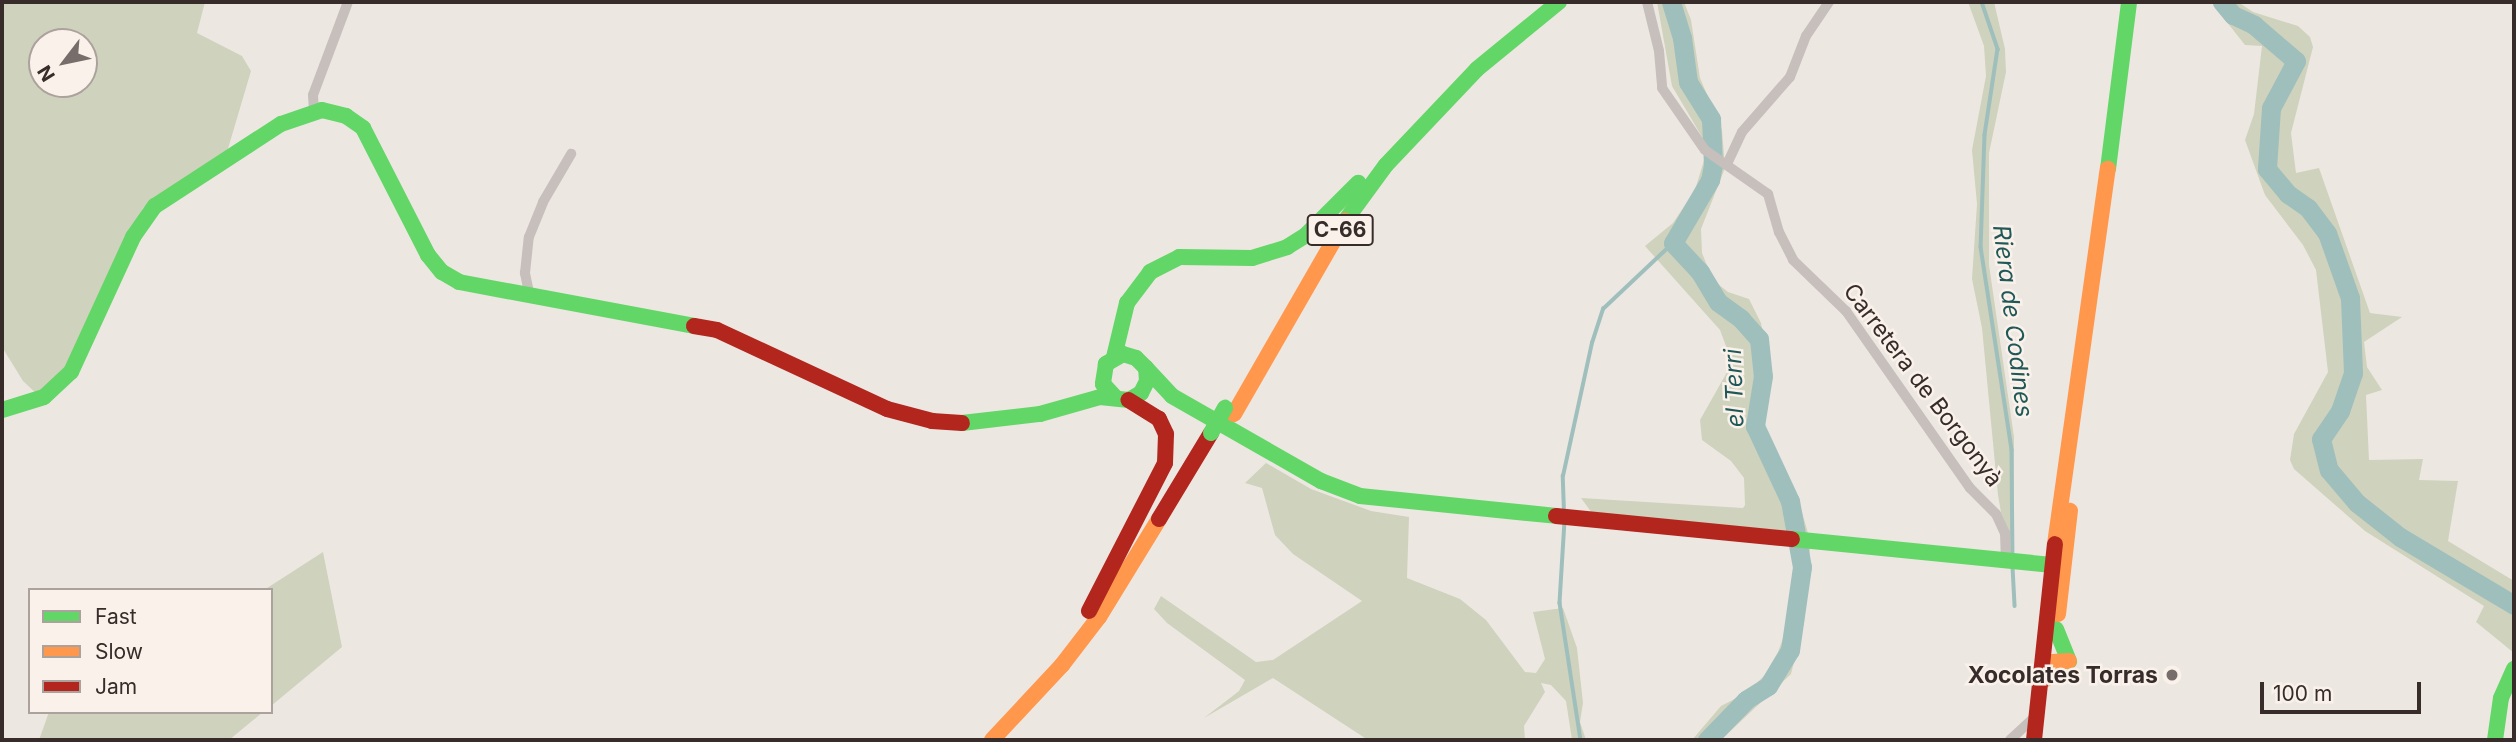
<!DOCTYPE html>
<html>
<head>
<meta charset="utf-8">
<style>
  body { margin:0 }
  #map { position:relative; width:2516px; height:742px; overflow:hidden; background:#ede7e2; font-family:Inter,sans-serif }
  div>[style] { position:absolute }
  .green>* { inset:0; background:#cfd2bc }
  .stream>* { height:3.5px; margin:-1.75px; padding:0 1.75px; transform-origin:1.75px; border-radius:1.75px; background:#9fbfbd }
  .river>* { height:19px; margin:-9.5px; padding:0 9.5px; transform-origin:9.5px; border-radius:9.5px; background:#9fbfbd }
  .street>* { height:10px; margin:-5px; padding:0 5px; transform-origin:5px; border-radius:5px; background:#c6bfbb }
  .fast>* { height:16px; margin:-8px; padding:0 8px; transform-origin:8px; border-radius:8px; background:#63d668 }
  .slow>* { height:16px; margin:-8px; padding:0 8px; transform-origin:8px; border-radius:8px; background:#ff974d }
  .jam>* { height:16px; margin:-8px; padding:0 8px; transform-origin:8px; border-radius:8px; background:#b3261e }
  .fast-bridge>* { height:16px; margin:-8px; padding:0 8px; transform-origin:8px; border-radius:8px; background:#63d668 }
  .dots>* { width:19px; height:19px; translate:-50% -50%; box-sizing:border-box; border:4px solid #f9f1ea; border-radius:50% }
  span { translate:-50% -50%; white-space:nowrap; text-align:center; line-height:1.15; -webkit-text-stroke:5px #f9f1ea; paint-order:stroke }
  .shield-label span { padding:2px 5px; background:#f9f1ea; border:2px solid; border-radius:5px; -webkit-text-stroke-width:0 }
  .shield-label { font-size:21px; color:#372c29; font-weight:700 }
  .street-label { font-size:23px; color:#372c29 }
  .poi-label { font-size:23px; color:#372c29; font-weight:700 }
  .right { translate:-100% -50%; text-align:right }
  .water-label { font-size:24px; color:#1f5857; font-style:italic }
  .frame { position:absolute; inset:0; border:4px solid #372c29; pointer-events:none }
  .legend { position:absolute; left:28px; top:588px; width:245px; height:126px; box-sizing:border-box; background:#f9f1ea; border:2px solid #aba29d; margin:0; padding:9px 12px; list-style:none; font-size:21px; color:#372c29 }
  .legend li { display:flex; align-items:center; gap:14px; height:35px }
  .legend b { width:35px; border:2px solid #aba29d }
  .north { position:absolute; left:28px; top:28px; width:70px; height:70px; box-sizing:border-box; background:#f9f1ea; border:2px solid #aba29d; border-radius:50%; rotate:238deg; font-size:19px; font-weight:700; line-height:28px; text-align:center; color:#372c29 }
  .north::after { content:''; display:block; margin:auto; width:24px; height:32px; background:#776d6a; clip-path:polygon(50% 0,100% 100%,50% 72%,0 100%) }
  .scale { position:absolute; left:2260px; top:682px; width:161px; height:32px; box-sizing:border-box; border:4px solid #372c29; border-top:0; padding-left:9px; font-size:21px; line-height:24px; white-space:nowrap; color:#372c29; -webkit-text-stroke:5px #f9f1ea; paint-order:stroke }
</style>
</head>
<body>
<div id="map">
  <div class="green">
    <div style="clip-path:polygon(evenodd,2px 2px,205px 2px,197px 33px,242px 56px,251px 71px,227px 152px,143px 208px,60px 378px,39px 396px,23px 381px,2px 347px,2px 2px,42px 42px,84px 42px,84px 84px,42px 84px,42px 42px)"></div>
    <div style="clip-path:polygon(1657px 2px,1684px 2px,1691px 20px,1700px 78px,1722px 130px,1725px 168px,1701px 229px,1702px 253px,1713px 280px,1728px 292px,1749px 299px,1761px 323px,1771px 377px,1760px 424px,1770px 454px,1797px 495px,1808px 533px,1592px 513px,1581px 498px,1743px 508px,1745px 505px,1744px 478px,1731px 461px,1702px 440px,1700px 420px,1726px 374px,1729px 354px,1720px 330px,1645px 246px,1673px 223px,1695px 190px,1708px 147px,1672px 86px)"></div>
    <div style="clip-path:polygon(1968px 2px,1994px 2px,2005px 49px,2006px 72px,1989px 153px,1989px 265px,2014px 437px,2014px 552px,2008px 553px,1998px 495px,1982px 328px,1972px 279px,1977px 204px,1972px 150px,1986px 76px,1984px 46px)"></div>
    <div style="clip-path:polygon(2211px 2px,2238px 2px,2253px 12px,2298px 26px,2310px 37px,2313px 47px,2291px 133px,2296px 173px,2319px 168px,2370px 313px,2402px 317px,2364px 342px,2367px 367px,2382px 390px,2366px 395px,2369px 460px,2423px 459px,2419px 480px,2458px 481px,2448px 541px,2514px 581px,2514px 653px,2476px 622px,2484px 606px,2365px 531px,2294px 469px,2290px 460px,2294px 434px,2328px 372px,2316px 270px,2303px 245px,2265px 195px,2245px 140px,2254px 114px,2262px 46px,2245px 45px)"></div>
    <div style="clip-path:polygon(1266px 463px,1311px 489px,1371px 511px,1409px 517px,1407px 578px,1460px 599px,1486px 620px,1525px 672px,1536px 673px,1545px 659px,1533px 612px,1563px 608px,1577px 648px,1583px 703px,1580px 722px,1586px 740px,1572px 740px,1566px 701px,1551px 685px,1541px 683px,1545px 692px,1524px 726px,1525px 740px,1368px 740px,1273px 678px,1204px 718px,1239px 691px,1245px 680px,1167px 623px,1154px 609px,1161px 596px,1256px 662px,1273px 660px,1362px 601px,1293px 554px,1275px 535px,1262px 488px,1245px 483px)"></div>
    <div style="clip-path:polygon(1796px 547px,1810px 548px,1804px 623px,1791px 674px,1721px 740px,1692px 740px,1721px 706px,1746px 693px,1764px 676px,1778px 652px,1786px 630px)"></div>
    <div style="clip-path:polygon(323px 552px,342px 647px,271px 706px,271px 590px,264px 590px)"></div>
    <div style="clip-path:polygon(49px 712px,263px 712px,229px 740px,39px 740px)"></div>
  </div>
  <div class="stream">
    <div style="left:1982px;top:2px;width:50px;rotate:71.2deg"></div>
    <div style="left:1998px;top:49px;width:87px;rotate:98.6deg"></div>
    <div style="left:1985px;top:135px;width:112px;rotate:92deg"></div>
    <div style="left:1981px;top:247px;width:205px;rotate:81.3deg"></div>
    <div style="left:2012px;top:450px;width:106px;rotate:89.5deg"></div>
    <div style="left:1564px;top:513px;width:37px;rotate:-92deg"></div>
    <div style="left:1563px;top:476px;width:136px;rotate:-77.7deg"></div>
    <div style="left:1592px;top:343px;width:36px;rotate:-72deg"></div>
    <div style="left:1603px;top:309px;width:96px;rotate:-43.3deg"></div>
    <div style="left:1565px;top:521px;width:82px;rotate:93.5deg"></div>
    <div style="left:1560px;top:603px;width:139px;rotate:81.3deg"></div>
    <div style="left:2013px;top:567px;width:39px;rotate:87deg"></div>
  </div>
  <div class="river">
    <div style="left:1671px;top:2px;width:38px;rotate:73deg"></div>
    <div style="left:1682px;top:38px;width:44px;rotate:82.2deg"></div>
    <div style="left:1688px;top:82px;width:44px;rotate:58.1deg"></div>
    <div style="left:1711px;top:119px;width:46px;rotate:87.5deg"></div>
    <div style="left:1713px;top:165px;width:15px;rotate:101deg"></div>
    <div style="left:1710px;top:180px;width:73px;rotate:120.4deg"></div>
    <div style="left:1673px;top:243px;width:40px;rotate:47deg"></div>
    <div style="left:1700px;top:272px;width:35px;rotate:59deg"></div>
    <div style="left:1718px;top:302px;width:29px;rotate:36deg"></div>
    <div style="left:1741px;top:319px;width:27px;rotate:48deg"></div>
    <div style="left:1759px;top:339px;width:37px;rotate:84deg"></div>
    <div style="left:1763px;top:376px;width:51px;rotate:99.1deg"></div>
    <div style="left:1755px;top:426px;width:83px;rotate:65deg"></div>
    <div style="left:1790px;top:501px;width:67px;rotate:79.7deg"></div>
    <div style="left:1802px;top:567px;width:84px;rotate:98.2deg"></div>
    <div style="left:1790px;top:650px;width:42px;rotate:121.4deg"></div>
    <div style="left:1768px;top:686px;width:26px;rotate:148deg"></div>
    <div style="left:1746px;top:700px;width:56px;rotate:134.3deg"></div>
    <div style="left:2222px;top:2px;width:17px;rotate:50deg"></div>
    <div style="left:2233px;top:15px;width:23px;rotate:25deg"></div>
    <div style="left:2254px;top:25px;width:55px;rotate:40.6deg"></div>
    <div style="left:2296px;top:61px;width:53px;rotate:118deg"></div>
    <div style="left:2271px;top:108px;width:61px;rotate:93.8deg"></div>
    <div style="left:2267px;top:169px;width:33px;rotate:50deg"></div>
    <div style="left:2288px;top:194px;width:24px;rotate:35deg"></div>
    <div style="left:2308px;top:208px;width:31px;rotate:53deg"></div>
    <div style="left:2327px;top:233px;width:69px;rotate:70.5deg"></div>
    <div style="left:2350px;top:298px;width:75px;rotate:87.7deg"></div>
    <div style="left:2353px;top:373px;width:40px;rotate:108.9deg"></div>
    <div style="left:2340px;top:411px;width:34px;rotate:124deg"></div>
    <div style="left:2321px;top:439px;width:32px;rotate:76deg"></div>
    <div style="left:2329px;top:470px;width:43px;rotate:49.7deg"></div>
    <div style="left:2357px;top:503px;width:55px;rotate:38.3deg"></div>
    <div style="left:2400px;top:537px;width:133px;rotate:30.8deg"></div>
  </div>
  <div class="street">
    <div style="left:1647px;top:2px;width:50px;rotate:76.2deg"></div>
    <div style="left:1659px;top:51px;width:37px;rotate:85deg"></div>
    <div style="left:1662px;top:88px;width:75px;rotate:55.3deg"></div>
    <div style="left:1705px;top:150px;width:77px;rotate:34.9deg"></div>
    <div style="left:1768px;top:194px;width:40px;rotate:74deg"></div>
    <div style="left:1779px;top:232px;width:31px;rotate:63deg"></div>
    <div style="left:1793px;top:260px;width:74px;rotate:43.9deg"></div>
    <div style="left:1846px;top:311px;width:216px;rotate:55deg"></div>
    <div style="left:1970px;top:488px;width:37px;rotate:45deg"></div>
    <div style="left:1996px;top:514px;width:21px;rotate:65deg"></div>
    <div style="left:2005px;top:533px;width:27px;rotate:88deg"></div>
    <div style="left:314px;top:110px;width:15px;rotate:-94deg"></div>
    <div style="left:313px;top:95px;width:99px;rotate:-69.4deg"></div>
    <div style="left:1728px;top:162px;width:33px;rotate:-65deg"></div>
    <div style="left:1742px;top:132px;width:73px;rotate:-48.9deg"></div>
    <div style="left:1790px;top:77px;width:44px;rotate:-68.7deg"></div>
    <div style="left:1806px;top:36px;width:41px;rotate:-55.9deg"></div>
    <div style="left:530px;top:297px;width:25px;rotate:-102deg"></div>
    <div style="left:525px;top:273px;width:36px;rotate:-84deg"></div>
    <div style="left:529px;top:237px;width:38px;rotate:-68deg"></div>
    <div style="left:543px;top:202px;width:56px;rotate:-59.7deg"></div>
    <div style="left:2010px;top:740px;width:34px;rotate:-43deg"></div>
  </div>
  <div class="fast">
    <div style="left:2108px;top:169px;width:168px;rotate:-82.8deg"></div>
    <div style="left:1345px;top:221px;width:69px;rotate:-53.8deg"></div>
    <div style="left:1386px;top:165px;width:132px;rotate:-46.5deg"></div>
    <div style="left:1477px;top:69px;width:106px;rotate:-39.3deg"></div>
    <div style="left:1114px;top:357px;width:56px;rotate:-76.5deg"></div>
    <div style="left:1127px;top:303px;width:39px;rotate:-53deg"></div>
    <div style="left:1150px;top:272px;width:33px;rotate:-27deg"></div>
    <div style="left:1179px;top:257px;width:73px;rotate:0.8deg"></div>
    <div style="left:1252px;top:258px;width:37px;rotate:-17deg"></div>
    <div style="left:1287px;top:247px;width:22px;rotate:-32deg"></div>
    <div style="left:1306px;top:235px;width:74px;rotate:-45deg"></div>
    <div style="left:1146px;top:368px;width:38px;rotate:47deg"></div>
    <div style="left:1172px;top:396px;width:172px;rotate:29.7deg"></div>
    <div style="left:1321px;top:481px;width:42px;rotate:21deg"></div>
    <div style="left:1360px;top:496px;width:197px;rotate:5.8deg"></div>
    <div style="left:2px;top:410px;width:44px;rotate:-17.2deg"></div>
    <div style="left:44px;top:397px;width:37px;rotate:-43deg"></div>
    <div style="left:71px;top:372px;width:149px;rotate:-65.3deg"></div>
    <div style="left:133px;top:237px;width:38px;rotate:-55deg"></div>
    <div style="left:155px;top:206px;width:150px;rotate:-33.1deg"></div>
    <div style="left:281px;top:124px;width:43px;rotate:-18.9deg"></div>
    <div style="left:322px;top:110px;width:25px;rotate:14deg"></div>
    <div style="left:346px;top:116px;width:21px;rotate:35deg"></div>
    <div style="left:363px;top:128px;width:143px;rotate:62.9deg"></div>
    <div style="left:428px;top:255px;width:22px;rotate:51deg"></div>
    <div style="left:442px;top:272px;width:20px;rotate:30deg"></div>
    <div style="left:459px;top:282px;width:239px;rotate:10.6deg"></div>
    <div style="left:962px;top:423px;width:79px;rotate:-6.6deg"></div>
    <div style="left:1040px;top:414px;width:62px;rotate:-15.8deg"></div>
    <div style="left:1100px;top:397px;width:29px;rotate:6deg"></div>
    <div style="left:1129px;top:400px;width:14px;rotate:-30deg"></div>
    <div style="left:1141px;top:393px;width:13px;rotate:-63deg"></div>
    <div style="left:1147px;top:381px;width:13px;rotate:-94deg"></div>
    <div style="left:1146px;top:368px;width:14px;rotate:-135deg"></div>
    <div style="left:1136px;top:358px;width:14px;rotate:-163deg"></div>
    <div style="left:1123px;top:354px;width:20px;rotate:150deg"></div>
    <div style="left:1106px;top:364px;width:20px;rotate:99deg"></div>
    <div style="left:1103px;top:384px;width:19px;rotate:47deg"></div>
    <div style="left:1792px;top:539px;width:261px;rotate:5.7deg"></div>
    <div style="left:2056px;top:629px;width:35px;rotate:68deg"></div>
    <div style="left:2495px;top:740px;width:42px;rotate:-81.9deg"></div>
    <div style="left:2501px;top:698px;width:32px;rotate:-66deg"></div>
  </div>
  <div class="slow">
    <div style="left:1234px;top:414px;width:223px;rotate:-60.1deg"></div>
    <div style="left:2055px;top:544px;width:379px;rotate:-82deg"></div>
    <div style="left:2058px;top:614px;width:104px;rotate:-83.4deg"></div>
    <div style="left:2046px;top:679px;width:18px;rotate:-68deg"></div>
    <div style="left:2053px;top:662px;width:16px;rotate:-4deg"></div>
    <div style="left:992px;top:740px;width:103px;rotate:-47deg"></div>
    <div style="left:1062px;top:665px;width:61px;rotate:-52.4deg"></div>
    <div style="left:1099px;top:617px;width:115px;rotate:-58.5deg"></div>
  </div>
  <div class="jam">
    <div style="left:694px;top:326px;width:23px;rotate:10deg"></div>
    <div style="left:717px;top:330px;width:187px;rotate:24.9deg"></div>
    <div style="left:887px;top:409px;width:47px;rotate:14.9deg"></div>
    <div style="left:932px;top:421px;width:30px;rotate:4deg"></div>
    <div style="left:1556px;top:516px;width:237px;rotate:5.6deg"></div>
    <div style="left:1159px;top:519px;width:100px;rotate:-58.8deg"></div>
    <div style="left:1089px;top:611px;width:166px;rotate:-62.8deg"></div>
    <div style="left:1165px;top:463px;width:29px;rotate:-88deg"></div>
    <div style="left:1166px;top:434px;width:17px;rotate:-115deg"></div>
    <div style="left:1159px;top:419px;width:36px;rotate:-148deg"></div>
    <div style="left:2034px;top:740px;width:197px;rotate:-83.9deg"></div>
  </div>
  <div class="fast-bridge">
    <div style="left:1211px;top:433px;width:29px;rotate:-61deg"></div>
  </div>
  <div class="dots">
    <div style="left:2172px;top:675px;background:#776d6a"></div>
  </div>
  <div class="shield-label">
    <span style="left:1340px;top:230px">C-66</span>
  </div>
  <div class="street-label">
    <span style="left:1923px;top:385px;rotate:53deg">Carretera de Borgonyà</span>
  </div>
  <div class="poi-label">
    <span class="right" style="left:2158px;top:675px">Xocolates Torras</span>
  </div>
  <div class="water-label">
    <span style="left:2013px;top:321px;rotate:83deg">Riera de Codines</span>
    <span style="left:1734px;top:388px;rotate:-92deg">el Terri</span>
  </div>
  <div class="frame"></div>
  <ul class="legend">
  <li><b style="height:9px;background:#63d668"></b>Fast</li>
  <li><b style="height:9px;background:#ff974d"></b>Slow</li>
  <li><b style="height:9px;background:#b3261e"></b>Jam</li>
  </ul>
  <div class="north">N</div>
  <div class="scale">100 m</div>
</div>
</body>
</html>
